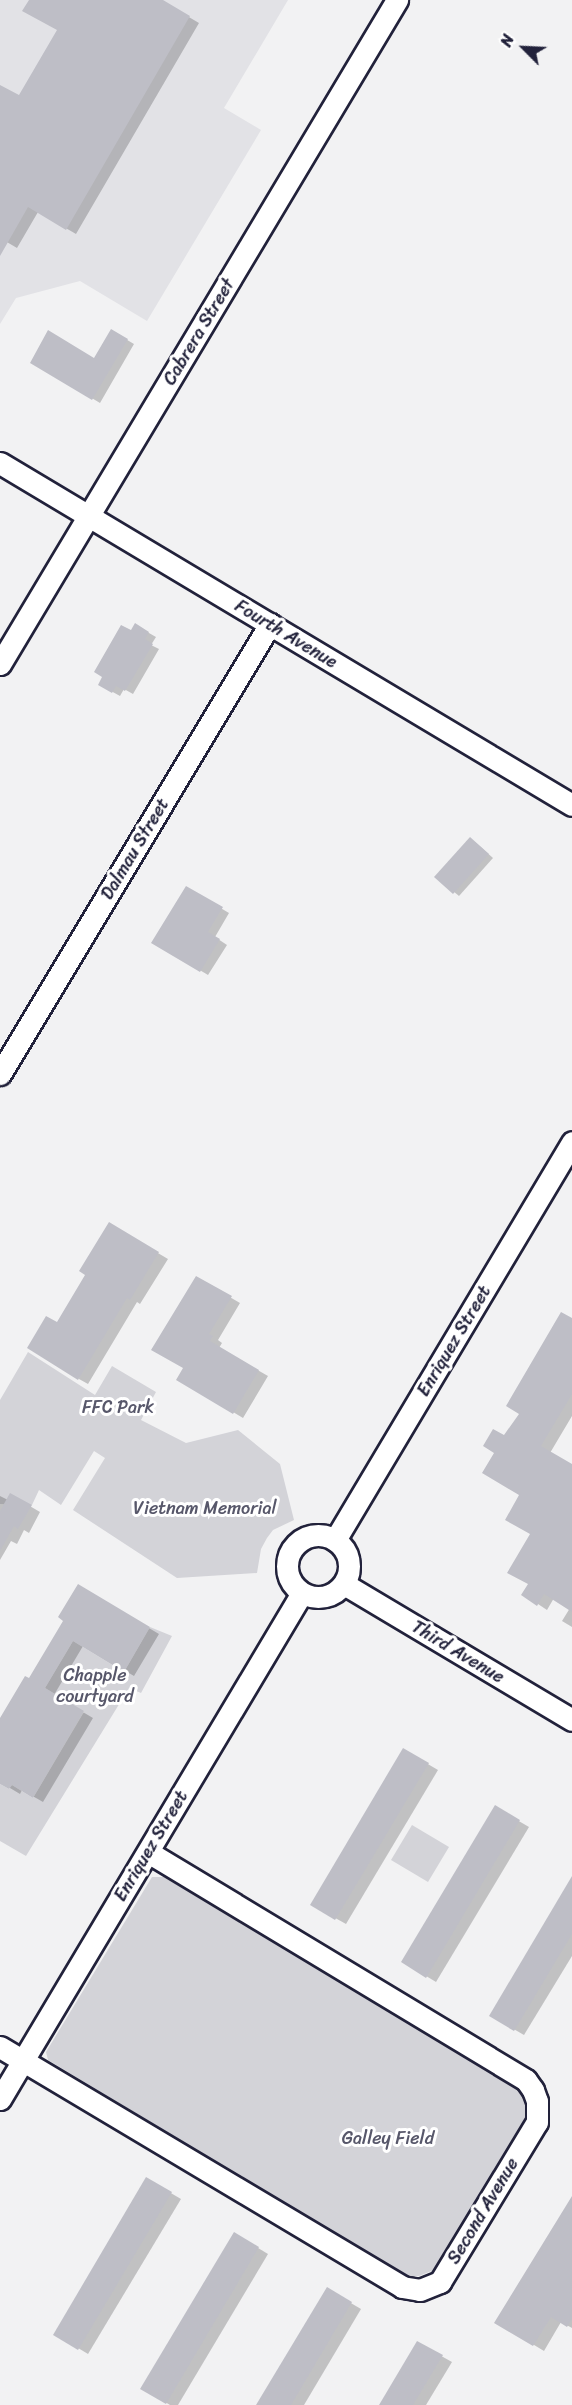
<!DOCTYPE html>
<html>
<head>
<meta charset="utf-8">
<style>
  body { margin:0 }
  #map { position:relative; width:572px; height:2405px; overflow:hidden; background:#f2f2f3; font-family:Sriracha,sans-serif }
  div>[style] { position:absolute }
  .built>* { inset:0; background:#e2e2e6 }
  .green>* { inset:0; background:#d3d3d8 }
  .shadow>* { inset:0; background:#0003 }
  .building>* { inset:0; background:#bebec6 }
  .roads { filter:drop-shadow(2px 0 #22223b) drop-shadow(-2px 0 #22223b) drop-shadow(0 2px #22223b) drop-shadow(0 -2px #22223b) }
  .minor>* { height:21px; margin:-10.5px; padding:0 10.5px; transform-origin:10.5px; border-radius:10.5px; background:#fff }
  .minor>.ring { margin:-10.5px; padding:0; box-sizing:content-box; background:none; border:21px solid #fff; border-radius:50% }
  span { translate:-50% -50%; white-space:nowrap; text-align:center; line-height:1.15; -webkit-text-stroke:6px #fff; paint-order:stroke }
  .street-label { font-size:18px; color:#22223b }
  .park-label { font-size:18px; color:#57576a }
  .north { position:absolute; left:494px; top:18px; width:60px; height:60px; -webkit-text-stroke:4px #fff; paint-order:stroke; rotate:294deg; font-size:16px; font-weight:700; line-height:24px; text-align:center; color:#22223b }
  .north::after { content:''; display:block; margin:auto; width:21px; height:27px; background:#22223b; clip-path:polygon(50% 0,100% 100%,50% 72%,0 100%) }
</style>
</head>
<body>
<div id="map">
  <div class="built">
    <div style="clip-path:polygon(0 0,288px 0,224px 108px,261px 130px,147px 321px,80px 281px,16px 298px,0 324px)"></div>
  </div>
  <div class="green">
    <div style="clip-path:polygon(28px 1352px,95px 1395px,112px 1366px,156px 1392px,141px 1420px,186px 1443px,238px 1430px,280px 1464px,294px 1520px,273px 1530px,267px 1538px,261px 1549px,257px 1573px,177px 1578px,73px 1510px,105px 1458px,94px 1451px,61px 1505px,39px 1490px,32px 1505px,0 1504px,0 1400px)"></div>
    <div style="clip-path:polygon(150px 1627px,172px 1636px,141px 1693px,129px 1688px,26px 1856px,0 1841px,0 1784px,9px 1789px,12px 1785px,33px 1798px,84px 1712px,45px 1688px,73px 1641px,124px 1672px)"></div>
    <div style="clip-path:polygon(412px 1825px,449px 1847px,428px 1882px,391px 1860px)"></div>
    <div style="clip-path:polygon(152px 1877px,164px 1877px,514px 2087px,525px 2097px,529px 2108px,527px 2120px,439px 2268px,419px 2276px,409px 2277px,400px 2273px,48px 2060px,46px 2052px)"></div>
  </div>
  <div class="shadow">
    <div style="clip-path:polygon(30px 0,160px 0,199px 23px,76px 234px,38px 212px,17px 248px,0 238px,0 86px,19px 97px,59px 30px)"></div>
    <div style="clip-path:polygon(112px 331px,134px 344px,100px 403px,32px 362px,94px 360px)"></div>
    <div style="clip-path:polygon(135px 625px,156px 637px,151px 645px,159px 649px,133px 694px,124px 689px,120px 696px,100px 685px)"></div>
    <div style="clip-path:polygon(475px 842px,493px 858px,459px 896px,436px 877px)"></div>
    <div style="clip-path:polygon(187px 888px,229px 913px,215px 937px,227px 945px,208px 975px,153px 942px)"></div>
    <div style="clip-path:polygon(109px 1224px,168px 1259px,140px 1304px,137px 1302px,88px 1384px,79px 1379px,87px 1274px)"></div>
    <div style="clip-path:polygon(197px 1278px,240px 1303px,218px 1340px,222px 1343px,219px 1348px,268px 1376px,243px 1418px,178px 1379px,185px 1367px)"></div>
    <div style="clip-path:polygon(572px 1319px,572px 1416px,550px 1453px,572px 1466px,572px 1627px,562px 1621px,570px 1608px,554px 1598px,547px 1610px,538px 1604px,529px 1584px,532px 1534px,504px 1437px,521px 1413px)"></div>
    <div style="clip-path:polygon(11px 1495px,40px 1512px,29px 1533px,24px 1530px,17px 1544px,11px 1541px,0 1560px,0 1496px,8px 1500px)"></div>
    <div style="clip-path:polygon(78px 1586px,159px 1634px,134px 1676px,83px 1646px,54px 1695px,93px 1718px,43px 1802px,22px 1790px,20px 1794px,0 1782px,0 1721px,29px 1680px,65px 1620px)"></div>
    <div style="clip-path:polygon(404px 1750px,438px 1770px,346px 1924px,312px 1905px)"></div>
    <div style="clip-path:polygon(495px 1807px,529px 1827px,436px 1982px,403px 1962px)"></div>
    <div style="clip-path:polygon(572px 1879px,572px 1956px,524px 2035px,491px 2016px)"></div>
    <div style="clip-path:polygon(147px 2179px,181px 2199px,88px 2354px,55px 2334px)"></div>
    <div style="clip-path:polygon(572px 2199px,572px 2328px,561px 2322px,544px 2351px,496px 2322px)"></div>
    <div style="clip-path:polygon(235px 2234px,268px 2254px,178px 2405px,170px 2405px,142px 2388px)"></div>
    <div style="clip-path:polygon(327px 2289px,361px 2309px,304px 2405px,258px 2405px)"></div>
    <div style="clip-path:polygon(418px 2343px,452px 2362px,426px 2405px,381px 2405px)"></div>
  </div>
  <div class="building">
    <div style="clip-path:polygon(29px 0,163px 0,190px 16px,66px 230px,28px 207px,0 256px,0 85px,19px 95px,57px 30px,22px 11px)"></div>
    <div style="clip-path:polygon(111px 329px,128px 339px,92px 400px,30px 363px,48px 330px,94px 358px)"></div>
    <div style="clip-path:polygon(135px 623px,149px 632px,145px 639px,153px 644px,125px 691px,116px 686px,112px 693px,98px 685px,102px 677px,94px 672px,121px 625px,131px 630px)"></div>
    <div style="clip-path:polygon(470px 837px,489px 854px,453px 894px,434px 877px)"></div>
    <div style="clip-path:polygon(186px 886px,223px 907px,208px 932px,220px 939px,200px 972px,151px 943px)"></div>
    <div style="clip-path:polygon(109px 1222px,159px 1252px,130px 1300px,127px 1298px,78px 1380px,27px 1348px,46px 1316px,57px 1322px,85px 1275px,79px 1271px)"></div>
    <div style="clip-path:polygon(196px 1276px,232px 1296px,209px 1334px,213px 1336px,210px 1341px,259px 1370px,233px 1414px,176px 1380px,183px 1368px,151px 1350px)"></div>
    <div style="clip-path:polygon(561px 1312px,572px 1318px,572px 1394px,541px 1446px,572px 1464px,572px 1612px,544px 1594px,537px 1606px,521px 1595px,528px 1584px,507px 1573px,530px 1534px,505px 1520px,519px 1495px,482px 1473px,494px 1453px,483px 1446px,493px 1429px,504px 1435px,519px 1414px,506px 1406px)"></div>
    <div style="clip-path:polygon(10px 1493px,32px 1505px,18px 1529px,14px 1526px,0 1551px,0 1511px)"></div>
    <div style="clip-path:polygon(78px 1584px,150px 1627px,124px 1672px,73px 1641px,45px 1688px,84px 1711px,33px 1798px,12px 1785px,9px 1789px,0 1784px,0 1718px,25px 1676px,29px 1678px,63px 1621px,58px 1617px)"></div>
    <div style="clip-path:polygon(403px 1748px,429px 1763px,335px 1920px,310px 1905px)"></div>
    <div style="clip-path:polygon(495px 1805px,520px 1820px,426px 1978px,401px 1962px)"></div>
    <div style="clip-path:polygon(572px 1876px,572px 1934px,514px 2031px,489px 2016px)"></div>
    <div style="clip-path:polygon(146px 2177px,172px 2192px,78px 2350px,53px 2335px)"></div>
    <div style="clip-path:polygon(572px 2196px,572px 2319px,567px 2327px,551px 2317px,533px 2346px,494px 2323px)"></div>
    <div style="clip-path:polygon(234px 2232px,259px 2247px,166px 2404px,140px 2389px)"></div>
    <div style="clip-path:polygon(327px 2287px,352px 2302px,291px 2405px,256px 2405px)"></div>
    <div style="clip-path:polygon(417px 2341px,443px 2355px,413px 2405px,379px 2405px)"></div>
  </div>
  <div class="roads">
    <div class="minor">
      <div style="left:0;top:463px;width:666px;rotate:30.88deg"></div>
      <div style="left:0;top:664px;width:774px;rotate:-59.13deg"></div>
      <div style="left:0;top:1074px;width:525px;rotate:-59.04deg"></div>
      <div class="ring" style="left:287px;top:1535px;width:41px;height:41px"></div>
      <div style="left:335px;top:1540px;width:463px;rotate:-59.2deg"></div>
      <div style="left:344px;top:1584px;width:265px;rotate:30.8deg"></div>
      <div style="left:0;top:2047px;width:468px;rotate:30.8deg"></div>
      <div style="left:402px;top:2287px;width:18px;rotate:9deg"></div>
      <div style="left:420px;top:2290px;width:22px;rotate:-22deg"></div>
      <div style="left:440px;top:2282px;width:187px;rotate:-58.8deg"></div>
      <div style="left:537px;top:2122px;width:21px;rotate:-90deg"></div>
      <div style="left:537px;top:2101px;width:12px;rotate:-110deg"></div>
      <div style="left:533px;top:2090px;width:12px;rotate:-125deg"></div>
      <div style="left:526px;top:2080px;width:441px;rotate:-148.9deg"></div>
      <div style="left:0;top:2099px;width:589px;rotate:-59.17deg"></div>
    </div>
  </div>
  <div class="street-label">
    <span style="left:199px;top:332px;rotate:-59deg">Cabrera Street</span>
    <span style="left:286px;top:634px;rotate:31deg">Fourth Avenue</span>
    <span style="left:135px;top:849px;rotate:-59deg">Dalmau Street</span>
    <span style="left:454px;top:1341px;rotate:-59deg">Enriquez Street</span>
    <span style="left:458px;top:1652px;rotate:31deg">Third Avenue</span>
    <span style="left:151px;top:1846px;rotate:-59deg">Enriquez Street</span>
    <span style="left:483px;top:2211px;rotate:-59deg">Second Avenue</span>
  </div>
  <div class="park-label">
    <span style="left:118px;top:1407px">FFC Park</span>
    <span style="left:205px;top:1508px">Vietnam Memorial</span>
    <span style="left:95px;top:1686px">Chapple<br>courtyard</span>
    <span style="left:388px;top:2138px">Galley Field</span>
  </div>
  <div class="north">N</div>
</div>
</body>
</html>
